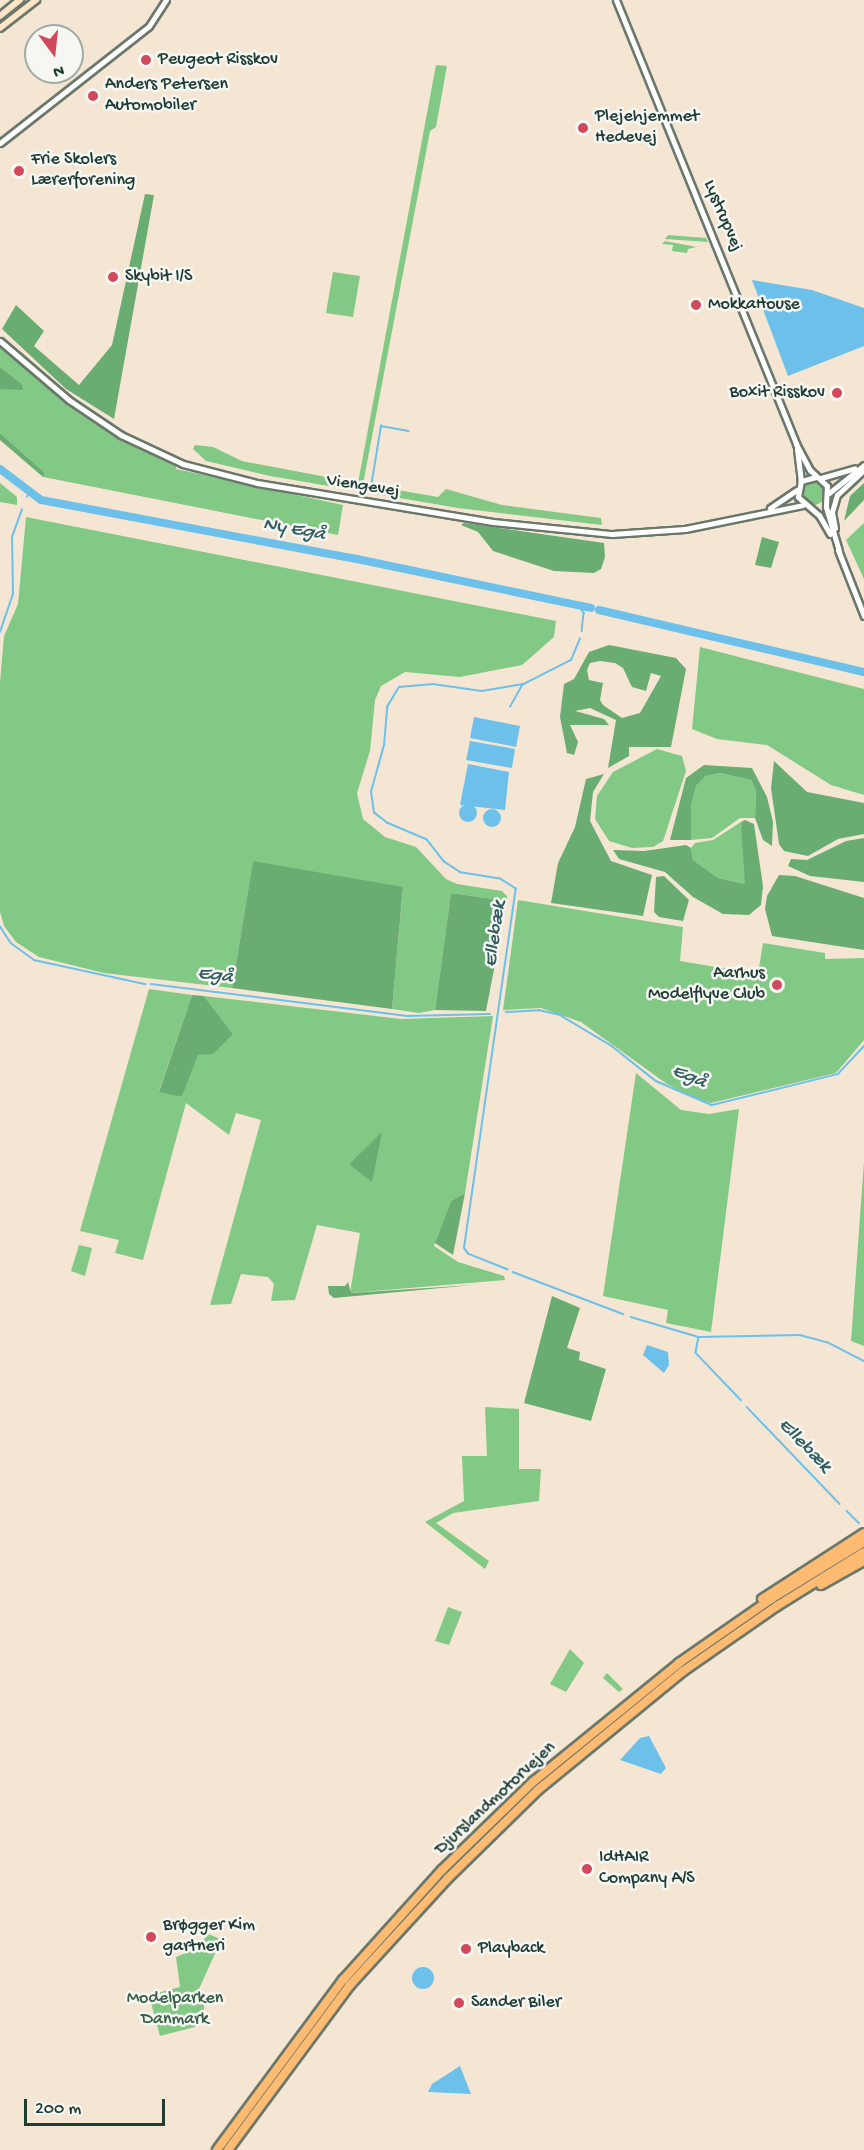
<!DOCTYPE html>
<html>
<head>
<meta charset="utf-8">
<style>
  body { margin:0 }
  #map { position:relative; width:864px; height:2150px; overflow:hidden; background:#f5e6d3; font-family:"Gochi Hand",sans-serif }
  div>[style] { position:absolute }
  .green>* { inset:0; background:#82c985 }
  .round { border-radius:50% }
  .forest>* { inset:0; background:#69ad72 }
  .water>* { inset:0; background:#6cc0e9 }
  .stream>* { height:1.5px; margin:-0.75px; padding:0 0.75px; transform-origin:0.75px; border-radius:0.75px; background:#6cc0e9 }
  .river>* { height:8px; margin:-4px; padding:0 4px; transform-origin:4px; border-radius:4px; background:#6cc0e9 }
  .roads { filter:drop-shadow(2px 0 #6a786c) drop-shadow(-2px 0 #6a786c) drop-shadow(0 2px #6a786c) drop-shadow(0 -2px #6a786c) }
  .tertiary>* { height:5px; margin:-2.5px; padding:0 2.5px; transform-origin:2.5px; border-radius:2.5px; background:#fff }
  .secondary>* { height:6px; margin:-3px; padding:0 3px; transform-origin:3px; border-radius:3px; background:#ffe4c6 }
  .motorway>* { height:8px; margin:-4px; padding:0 4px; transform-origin:4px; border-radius:4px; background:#ffbb71 }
  .dots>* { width:16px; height:16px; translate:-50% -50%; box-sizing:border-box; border:3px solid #f6f6f2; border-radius:50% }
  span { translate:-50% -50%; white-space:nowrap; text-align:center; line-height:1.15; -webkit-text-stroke:5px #f6f6f2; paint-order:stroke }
  .poi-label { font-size:18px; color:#1f3d34 }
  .left { translate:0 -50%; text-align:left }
  .right { translate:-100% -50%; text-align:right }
  .street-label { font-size:18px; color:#1f3d34 }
  .park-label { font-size:18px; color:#386048 }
  .water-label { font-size:20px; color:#325e61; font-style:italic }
  .north { position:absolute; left:24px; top:24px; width:60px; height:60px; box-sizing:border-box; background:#f6f6f2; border:2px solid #a0aca6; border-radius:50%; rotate:165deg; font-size:16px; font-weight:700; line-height:24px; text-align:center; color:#1f3d34 }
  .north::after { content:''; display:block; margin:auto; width:21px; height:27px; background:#d1495b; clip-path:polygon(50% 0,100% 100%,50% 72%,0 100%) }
  .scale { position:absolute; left:24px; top:2099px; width:141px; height:27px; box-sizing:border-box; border:3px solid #1f3d34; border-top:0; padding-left:8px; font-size:18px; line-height:21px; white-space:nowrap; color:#1f3d34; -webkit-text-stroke:4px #f6f6f2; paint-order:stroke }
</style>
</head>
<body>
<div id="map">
  <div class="green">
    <div style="clip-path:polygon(436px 65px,447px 66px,436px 127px,430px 131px,363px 484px,438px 497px,446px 489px,502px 505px,601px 518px,602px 525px,458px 508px,270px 476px,206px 461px,193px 449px,195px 445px,213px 447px,242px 461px,358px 483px)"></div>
    <div style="clip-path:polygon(668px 235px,706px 238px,708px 242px,665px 239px)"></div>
    <div style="clip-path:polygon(665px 241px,697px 247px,709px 244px,688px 249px,687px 253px,672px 251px,673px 245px,662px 244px)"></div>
    <div style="clip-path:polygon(333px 272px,360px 276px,353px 317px,326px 313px)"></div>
    <div style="clip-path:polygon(0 346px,64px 402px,101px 427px,176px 465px,176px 469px,343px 505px,338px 535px,43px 477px,45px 473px,0 433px,0 389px,24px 389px,22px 384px,0 367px)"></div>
    <div class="round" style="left:800px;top:479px;width:26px;height:26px"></div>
    <div style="clip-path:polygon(0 483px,17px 497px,17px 505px,0 502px)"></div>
    <div style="clip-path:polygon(26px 517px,556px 621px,554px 637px,522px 665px,460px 677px,405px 672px,381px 686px,375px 700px,370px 751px,357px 793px,363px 819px,385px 837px,416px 847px,446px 879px,457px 884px,502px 891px,507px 896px,507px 901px,451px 893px,435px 1010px,419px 1013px,392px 1009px,403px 888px,253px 862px,232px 988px,104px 973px,39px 957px,16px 942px,4px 926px,0 912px,0 682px,4px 636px,18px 604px)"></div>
    <div style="clip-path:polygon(864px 523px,864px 579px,846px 540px)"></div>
    <div style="clip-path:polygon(700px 647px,864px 689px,864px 795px,831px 785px,767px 745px,717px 739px,692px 729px)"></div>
    <div style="clip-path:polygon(657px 749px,682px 756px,686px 771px,663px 841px,653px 847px,632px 848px,609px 841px,595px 819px,597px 796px,613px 772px)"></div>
    <div style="clip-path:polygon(720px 773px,751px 780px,756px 791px,755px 818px,740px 818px,712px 838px,691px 840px,691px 806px,696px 786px,706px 776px)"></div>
    <div style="clip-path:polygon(741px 822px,748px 877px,745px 884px,718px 878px,693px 860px,691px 848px,695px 843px,713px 840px)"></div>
    <div style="clip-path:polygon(518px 900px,683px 927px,680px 961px,758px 974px,763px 943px,825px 953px,825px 959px,864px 958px,864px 1040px,836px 1073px,711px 1103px,696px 1099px,667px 1084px,581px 1022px,541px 1008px,503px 1010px)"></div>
    <div style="clip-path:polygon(evenodd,149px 989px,192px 995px,159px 1091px,182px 1097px,198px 1054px,233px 1034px,204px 996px,401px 1019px,493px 1016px,465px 1193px,451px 1201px,434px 1246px,458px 1262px,504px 1276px,505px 1280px,350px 1293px,360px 1233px,317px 1225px,295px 1300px,271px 1301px,274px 1284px,268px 1277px,241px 1274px,231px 1304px,210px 1305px,261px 1120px,236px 1113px,229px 1135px,186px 1103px,143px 1260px,115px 1253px,119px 1240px,80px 1231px,149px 989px,382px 1133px,359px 1170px,349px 1164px,382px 1133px)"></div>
    <div style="clip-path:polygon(636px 1073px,681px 1110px,709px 1114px,739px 1109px,711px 1332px,666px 1323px,668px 1310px,603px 1296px)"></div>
    <div style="clip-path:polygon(864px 1162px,864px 1346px,851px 1341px)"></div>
    <div style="clip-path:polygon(79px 1245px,92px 1248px,85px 1276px,71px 1271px)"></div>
    <div style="clip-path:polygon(485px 1407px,519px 1409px,519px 1469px,541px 1469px,539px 1501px,453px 1513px,436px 1523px,489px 1561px,485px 1569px,425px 1522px,464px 1501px,462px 1456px,487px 1456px)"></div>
    <div style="clip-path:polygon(448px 1607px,462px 1612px,449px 1645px,435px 1641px)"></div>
    <div style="clip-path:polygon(570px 1649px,584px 1663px,566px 1692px,550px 1684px)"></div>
    <div style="clip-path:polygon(607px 1673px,623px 1689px,619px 1692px,603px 1678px)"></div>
    <div style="clip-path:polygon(208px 1934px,218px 1938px,219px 1945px,198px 1991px,204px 1994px,204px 2014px,195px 2027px,160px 2036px,149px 1995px,180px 1987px,176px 1957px,198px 1948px)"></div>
  </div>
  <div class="forest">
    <div style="clip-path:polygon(145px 194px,154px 195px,114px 419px,66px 389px,2px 329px,16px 305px,44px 331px,34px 346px,79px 385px,112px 345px)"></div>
    <div style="clip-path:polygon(0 367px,22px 384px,24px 390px,0 389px)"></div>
    <div style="clip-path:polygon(0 433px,45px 473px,43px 477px,0 440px)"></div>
    <div style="clip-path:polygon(864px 483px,864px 500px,844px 521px,850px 496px)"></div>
    <div style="clip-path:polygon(464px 523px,604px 543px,605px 557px,601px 569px,594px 573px,554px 571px,493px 551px,478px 532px,461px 525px)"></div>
    <div style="clip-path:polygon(762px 537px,779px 542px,771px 568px,755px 565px)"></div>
    <div style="clip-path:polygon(evenodd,609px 645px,676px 658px,686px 669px,671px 747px,629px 747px,629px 756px,608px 768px,616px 720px,590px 708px,575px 711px,604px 719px,609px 725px,570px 725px,578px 742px,574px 755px,567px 753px,560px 717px,564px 684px,574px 679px,589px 652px,609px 645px,600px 661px,615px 663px,623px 668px,632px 687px,646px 691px,651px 673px,661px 676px,640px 713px,622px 718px,603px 705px,600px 700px,603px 683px,589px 680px,587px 670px,590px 663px,600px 661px)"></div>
    <div style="clip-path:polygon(774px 761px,807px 792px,864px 803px,864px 834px,838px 839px,808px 856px,784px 851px,779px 844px,771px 788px)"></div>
    <div style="clip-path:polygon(704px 765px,752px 768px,767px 797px,773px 822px,772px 846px,763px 840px,755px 818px,756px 791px,751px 780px,720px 773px,706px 776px,696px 786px,691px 806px,691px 840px,670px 840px,686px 778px)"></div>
    <div style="clip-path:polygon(604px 774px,593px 792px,590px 821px,611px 861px,652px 875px,643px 916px,551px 903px,558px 863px,575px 827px,586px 779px)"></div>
    <div style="clip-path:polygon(745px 820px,754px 824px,763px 886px,761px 905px,749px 915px,723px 914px,693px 897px,665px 872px,619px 859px,613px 850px,644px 851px,686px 845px,691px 848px,693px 860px,718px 878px,745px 884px,741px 822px)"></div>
    <div style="clip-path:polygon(864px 838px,864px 882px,810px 876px,788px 866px,791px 859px,807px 860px,846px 841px)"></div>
    <div style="clip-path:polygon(253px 861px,403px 887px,392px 1009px,232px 988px)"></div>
    <div style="clip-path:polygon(779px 875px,795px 876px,864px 898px,864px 950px,772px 936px,765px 909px,767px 896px)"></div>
    <div style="clip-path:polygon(664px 876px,689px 900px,683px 921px,659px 917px,654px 912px,656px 877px)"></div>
    <div style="clip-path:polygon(451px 893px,507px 901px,486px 1011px,435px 1010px)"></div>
    <div style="clip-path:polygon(192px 995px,204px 996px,233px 1034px,213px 1054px,198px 1055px,182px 1097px,159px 1092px)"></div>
    <div style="clip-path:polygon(382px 1132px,372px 1182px,349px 1164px)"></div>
    <div style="clip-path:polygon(465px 1193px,453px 1255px,435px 1243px,451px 1201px)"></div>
    <div style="clip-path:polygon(348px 1282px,351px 1293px,473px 1285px,334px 1298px,329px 1294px,328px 1286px,345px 1286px)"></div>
    <div style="clip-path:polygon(552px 1296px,580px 1308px,567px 1348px,580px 1352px,579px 1360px,606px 1369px,591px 1421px,524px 1403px)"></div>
  </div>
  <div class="water">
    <div style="clip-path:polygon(752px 280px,812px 290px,864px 308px,864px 346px,788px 376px)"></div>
    <div style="clip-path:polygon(474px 717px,520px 726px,516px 747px,470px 738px)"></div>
    <div style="clip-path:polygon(470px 741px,515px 749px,512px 768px,466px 760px)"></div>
    <div style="clip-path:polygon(468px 764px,509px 772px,505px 810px,460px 805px)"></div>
    <div class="round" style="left:459px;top:804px;width:18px;height:18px"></div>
    <div class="round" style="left:483px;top:809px;width:18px;height:18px"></div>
    <div style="clip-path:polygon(647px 1345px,668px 1352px,669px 1365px,664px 1373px,643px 1355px)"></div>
    <div style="clip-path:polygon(649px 1736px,666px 1768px,661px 1774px,620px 1760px,640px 1738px)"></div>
    <div class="round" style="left:412px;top:1967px;width:22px;height:22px"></div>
    <div style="clip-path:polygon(460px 2066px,471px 2094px,428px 2092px,432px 2084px)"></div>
  </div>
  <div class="stream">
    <div style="left:371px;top:487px;width:62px;rotate:-80.7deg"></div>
    <div style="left:381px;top:426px;width:28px;rotate:10deg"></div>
    <div style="left:27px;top:497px;width:4px;rotate:-63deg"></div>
    <div style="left:579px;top:606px;width:9px;rotate:54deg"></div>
    <div style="left:584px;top:613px;width:18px;rotate:96deg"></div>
    <div style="left:0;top:632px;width:40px;rotate:-71.1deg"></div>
    <div style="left:13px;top:594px;width:57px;rotate:-91deg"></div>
    <div style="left:12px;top:537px;width:29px;rotate:-70deg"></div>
    <div style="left:510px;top:707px;width:26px;rotate:-61deg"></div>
    <div style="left:0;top:926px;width:20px;rotate:57deg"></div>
    <div style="left:11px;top:943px;width:29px;rotate:36deg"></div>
    <div style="left:34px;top:960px;width:114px;rotate:12.2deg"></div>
    <div style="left:151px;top:984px;width:258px;rotate:7.1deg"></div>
    <div style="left:407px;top:1016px;width:83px;rotate:-1.4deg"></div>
    <div style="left:506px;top:1012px;width:33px;rotate:-3deg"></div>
    <div style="left:539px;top:1010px;width:22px;rotate:13deg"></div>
    <div style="left:560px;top:1015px;width:61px;rotate:30.8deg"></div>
    <div style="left:612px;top:1046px;width:56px;rotate:38.5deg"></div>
    <div style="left:656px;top:1081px;width:61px;rotate:23.2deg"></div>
    <div style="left:712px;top:1105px;width:130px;rotate:-13.8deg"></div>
    <div style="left:838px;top:1074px;width:38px;rotate:-47deg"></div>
    <div style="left:508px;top:1270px;width:43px;rotate:-158.2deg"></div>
    <div style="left:468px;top:1254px;width:7px;rotate:-124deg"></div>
    <div style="left:464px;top:1248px;width:363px;rotate:-81.8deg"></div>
    <div style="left:516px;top:889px;width:19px;rotate:-148deg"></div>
    <div style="left:500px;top:879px;width:39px;rotate:-171deg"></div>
    <div style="left:461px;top:873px;width:20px;rotate:-147deg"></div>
    <div style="left:444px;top:862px;width:28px;rotate:-128deg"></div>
    <div style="left:427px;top:840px;width:43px;rotate:-157deg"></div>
    <div style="left:387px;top:823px;width:16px;rotate:-142deg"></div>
    <div style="left:374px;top:813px;width:21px;rotate:-98deg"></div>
    <div style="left:371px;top:792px;width:49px;rotate:-74.5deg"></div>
    <div style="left:384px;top:745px;width:38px;rotate:-85deg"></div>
    <div style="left:387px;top:707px;width:23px;rotate:-59deg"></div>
    <div style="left:399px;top:687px;width:34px;rotate:-5deg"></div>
    <div style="left:433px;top:684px;width:49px;rotate:8.1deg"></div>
    <div style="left:482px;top:691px;width:43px;rotate:-9.5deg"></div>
    <div style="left:524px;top:684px;width:53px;rotate:-27.1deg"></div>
    <div style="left:571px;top:660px;width:23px;rotate:-67deg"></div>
    <div style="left:513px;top:1272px;width:118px;rotate:20.9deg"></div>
    <div style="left:631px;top:1317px;width:71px;rotate:16.4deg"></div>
    <div style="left:699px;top:1337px;width:16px;rotate:101deg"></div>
    <div style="left:696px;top:1353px;width:65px;rotate:46.2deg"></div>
    <div style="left:699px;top:1337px;width:101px;rotate:-1.1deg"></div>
    <div style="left:800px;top:1335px;width:28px;rotate:15deg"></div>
    <div style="left:827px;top:1342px;width:42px;rotate:27.2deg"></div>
    <div style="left:747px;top:1407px;width:134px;rotate:46.2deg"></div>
    <div style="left:847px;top:1511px;width:17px;rotate:45deg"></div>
  </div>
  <div class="river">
    <div style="left:0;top:469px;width:51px;rotate:37.1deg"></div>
    <div style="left:41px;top:500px;width:321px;rotate:10.6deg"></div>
    <div style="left:357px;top:559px;width:239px;rotate:11.8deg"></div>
    <div style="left:599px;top:610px;width:272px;rotate:13.2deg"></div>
  </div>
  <div class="roads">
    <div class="tertiary">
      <div style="left:616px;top:0;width:479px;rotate:67.9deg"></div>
      <div style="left:796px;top:444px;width:30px;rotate:62deg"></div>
      <div style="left:810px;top:470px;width:23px;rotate:43deg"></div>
      <div style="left:827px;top:486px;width:21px;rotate:93deg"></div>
      <div style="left:826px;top:507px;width:46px;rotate:73.5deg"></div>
      <div style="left:0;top:143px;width:189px;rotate:-38.1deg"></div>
      <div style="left:149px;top:26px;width:31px;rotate:-57deg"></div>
      <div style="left:0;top:341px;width:91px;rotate:40.5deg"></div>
      <div style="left:69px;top:400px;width:63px;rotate:33.9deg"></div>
      <div style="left:121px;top:435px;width:68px;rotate:25.1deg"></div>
      <div style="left:183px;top:464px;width:76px;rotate:14.4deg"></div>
      <div style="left:257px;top:483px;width:239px;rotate:9.4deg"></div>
      <div style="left:493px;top:522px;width:120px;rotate:5.8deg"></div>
      <div style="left:612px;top:534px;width:73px;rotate:-3.9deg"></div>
      <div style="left:685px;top:529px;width:120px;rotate:-11.5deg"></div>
      <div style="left:797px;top:449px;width:32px;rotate:83deg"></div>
      <div style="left:816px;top:477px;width:16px;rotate:165deg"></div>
      <div style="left:801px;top:481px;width:16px;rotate:101deg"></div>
      <div style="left:798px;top:497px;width:28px;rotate:41deg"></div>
      <div style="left:819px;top:515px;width:22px;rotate:60deg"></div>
      <div style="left:821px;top:478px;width:35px;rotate:-16deg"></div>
      <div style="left:829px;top:493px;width:45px;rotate:-38.7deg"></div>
      <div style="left:770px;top:508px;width:32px;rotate:-34deg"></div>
      <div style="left:835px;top:528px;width:16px;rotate:-101deg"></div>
      <div style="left:832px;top:512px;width:18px;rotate:-74deg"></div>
      <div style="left:837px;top:495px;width:37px;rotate:-43deg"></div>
      <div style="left:838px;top:550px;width:71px;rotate:68.5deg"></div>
    </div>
    <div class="secondary">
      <div style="left:0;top:16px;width:26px;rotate:-39deg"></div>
      <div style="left:0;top:28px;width:46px;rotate:-37.9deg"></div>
    </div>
    <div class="motorway">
      <div style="left:821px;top:1585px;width:49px;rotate:-29.2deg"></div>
      <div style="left:762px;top:1599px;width:121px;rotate:-32.9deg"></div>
      <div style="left:217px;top:2150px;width:212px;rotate:-53.5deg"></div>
      <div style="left:343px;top:1980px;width:148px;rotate:-48deg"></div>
      <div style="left:442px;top:1870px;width:128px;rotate:-44.1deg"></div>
      <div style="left:534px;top:1781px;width:187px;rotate:-39.1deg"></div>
      <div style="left:679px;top:1663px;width:112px;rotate:-34.8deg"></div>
      <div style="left:771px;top:1599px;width:109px;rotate:-31.5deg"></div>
      <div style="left:228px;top:2150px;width:205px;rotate:-53.5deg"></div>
      <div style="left:350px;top:1985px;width:145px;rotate:-47.5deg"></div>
      <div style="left:448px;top:1878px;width:127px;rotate:-44.4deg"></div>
      <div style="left:539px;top:1789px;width:185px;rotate:-39.3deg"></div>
      <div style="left:682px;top:1672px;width:116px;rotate:-34.8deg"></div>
      <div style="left:777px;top:1606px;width:102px;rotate:-31.8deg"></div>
    </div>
  </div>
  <div class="dots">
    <div style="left:146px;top:60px;background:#d1495b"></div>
    <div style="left:93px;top:96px;background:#d1495b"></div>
    <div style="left:583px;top:128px;background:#d1495b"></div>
    <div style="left:19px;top:171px;background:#d1495b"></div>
    <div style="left:113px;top:277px;background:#d1495b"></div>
    <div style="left:696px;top:305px;background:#d1495b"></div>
    <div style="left:837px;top:393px;background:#d1495b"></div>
    <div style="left:777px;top:985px;background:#d1495b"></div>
    <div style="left:587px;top:1869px;background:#d1495b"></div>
    <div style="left:151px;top:1937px;background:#d1495b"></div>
    <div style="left:466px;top:1949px;background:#d1495b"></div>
    <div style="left:459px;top:2003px;background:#d1495b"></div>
  </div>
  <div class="poi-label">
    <span class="left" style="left:158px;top:60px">Peugeot Risskov</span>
    <span class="left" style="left:105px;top:96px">Anders Petersen<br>Automobiler</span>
    <span class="left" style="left:595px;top:128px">Plejehjemmet<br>Hedevej</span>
    <span class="left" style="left:31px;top:171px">Frie Skolers<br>Lærerforening</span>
    <span class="left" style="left:125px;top:277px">Skybit I/S</span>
    <span class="left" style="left:708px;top:305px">MokkaHouse</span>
    <span class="right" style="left:825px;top:393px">Boxit Risskov</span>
    <span class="right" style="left:765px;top:985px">Aarhus<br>Modelflyve Club</span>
    <span class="left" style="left:599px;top:1869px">IdHAIR<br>Company A/S</span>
    <span class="left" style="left:163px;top:1937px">Brøgger Kim<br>gartneri</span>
    <span class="left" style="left:478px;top:1949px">Playback</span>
    <span class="left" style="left:471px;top:2003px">Sander Biler</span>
  </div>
  <div class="street-label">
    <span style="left:722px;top:216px;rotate:67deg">Lystrupvej</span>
    <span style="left:363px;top:487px;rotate:9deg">Viengevej</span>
    <span style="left:496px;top:1799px;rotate:-43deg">Djurslandmotorvejen</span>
  </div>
  <div class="park-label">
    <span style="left:175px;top:2010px">Modelparken<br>Danmark</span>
  </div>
  <div class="water-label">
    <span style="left:294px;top:530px;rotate:10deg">Ny Egå</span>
    <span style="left:496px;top:934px;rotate:-82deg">Ellebæk</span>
    <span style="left:215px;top:976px;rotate:7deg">Egå</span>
    <span style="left:689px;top:1077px;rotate:23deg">Egå</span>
    <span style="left:804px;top:1446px;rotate:46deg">Ellebæk</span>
  </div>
  <div class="north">N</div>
  <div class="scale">200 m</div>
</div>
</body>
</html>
